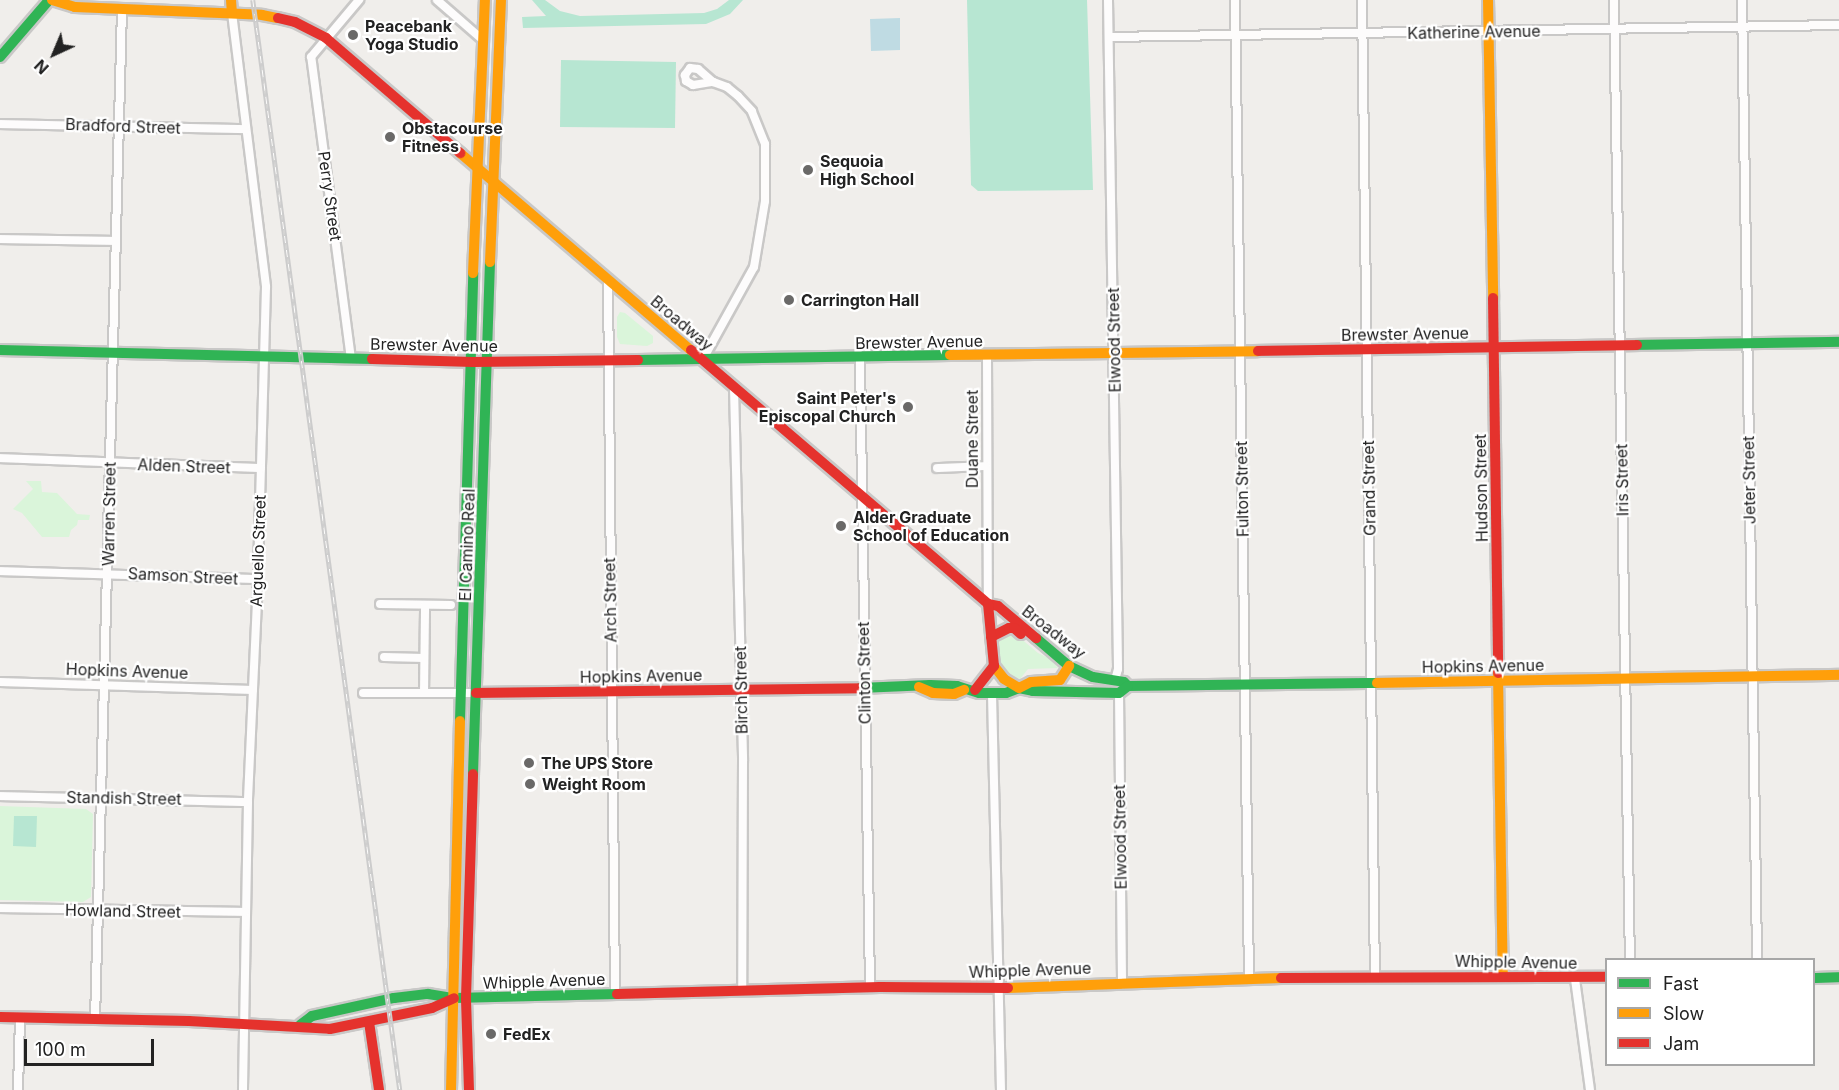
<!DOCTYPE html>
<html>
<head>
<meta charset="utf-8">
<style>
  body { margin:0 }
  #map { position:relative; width:1839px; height:1090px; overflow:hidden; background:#f0eeeb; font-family:Inter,sans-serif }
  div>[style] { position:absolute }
  .park>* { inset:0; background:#daf5da }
  .pitch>* { inset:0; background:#b7e6d2 }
  .water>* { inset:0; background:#bfdbe3 }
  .roads { filter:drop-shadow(2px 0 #c9c8c7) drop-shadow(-2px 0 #c9c8c7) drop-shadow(0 2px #c9c8c7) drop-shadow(0 -2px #c9c8c7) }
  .street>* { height:8px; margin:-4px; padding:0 4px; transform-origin:4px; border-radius:4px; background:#fdfcfc }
  .fast>* { height:10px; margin:-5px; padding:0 5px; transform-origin:5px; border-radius:5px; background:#30b455 }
  .slow>* { height:10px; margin:-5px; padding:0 5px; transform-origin:5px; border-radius:5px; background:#ff9f0a }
  .jam>* { height:10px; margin:-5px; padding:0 5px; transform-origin:5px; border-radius:5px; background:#e5322d }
  .rail>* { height:4.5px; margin-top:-2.25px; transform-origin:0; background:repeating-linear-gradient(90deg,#fff 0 7px,#ccc 0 14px); box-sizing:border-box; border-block:2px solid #ccc }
  .dots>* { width:16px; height:16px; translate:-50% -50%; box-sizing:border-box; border:3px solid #fff; border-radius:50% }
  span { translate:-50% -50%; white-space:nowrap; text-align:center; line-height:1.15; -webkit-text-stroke:4.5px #fff; paint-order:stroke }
  .poi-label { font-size:16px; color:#222; font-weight:700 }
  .left { translate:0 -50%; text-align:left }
  .right { translate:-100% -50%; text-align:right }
  .street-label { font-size:16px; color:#222 }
  .legend { position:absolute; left:1605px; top:958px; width:210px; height:108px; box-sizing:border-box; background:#fff; border:2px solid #a7a7a7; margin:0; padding:8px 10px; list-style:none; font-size:18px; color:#222 }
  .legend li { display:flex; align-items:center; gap:12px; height:30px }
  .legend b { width:30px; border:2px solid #a7a7a7 }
  .north { position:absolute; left:24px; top:24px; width:60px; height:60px; -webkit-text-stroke:4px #fff; paint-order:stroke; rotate:224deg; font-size:16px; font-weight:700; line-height:24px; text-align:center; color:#222 }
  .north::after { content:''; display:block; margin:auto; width:21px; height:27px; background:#222; clip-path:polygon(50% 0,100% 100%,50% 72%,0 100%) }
  .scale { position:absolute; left:24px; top:1039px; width:130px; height:27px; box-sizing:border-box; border:3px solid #222; border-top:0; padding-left:8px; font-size:18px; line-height:21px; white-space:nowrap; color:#222; -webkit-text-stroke:4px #fff; paint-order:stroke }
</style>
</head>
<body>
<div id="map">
  <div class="park">
    <div style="clip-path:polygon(620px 312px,625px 313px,653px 336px,653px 343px,647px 346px,620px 344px,617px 337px,617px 317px)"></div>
    <div style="clip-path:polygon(26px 481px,41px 481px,42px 492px,57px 493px,77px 514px,90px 515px,89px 520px,78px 520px,77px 525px,71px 530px,69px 537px,42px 537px,22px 513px,13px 509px,33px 489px)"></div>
    <div style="clip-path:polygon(1006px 634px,1019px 637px,1038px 653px,1050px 659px,1058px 668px,1028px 669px,1020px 679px,1009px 677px,999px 666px,997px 644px)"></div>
    <div style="clip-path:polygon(0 806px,86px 809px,93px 814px,91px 897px,83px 902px,0 900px)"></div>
  </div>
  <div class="pitch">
    <div style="clip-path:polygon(532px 0,545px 0,560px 11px,580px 16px,704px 13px,717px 9px,729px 0,743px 0,730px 14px,706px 24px,523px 28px,522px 17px,546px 16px)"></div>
    <div style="clip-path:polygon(967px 0,1087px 0,1093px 190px,978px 191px,971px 185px)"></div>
    <div style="clip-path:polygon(561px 60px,676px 62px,675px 128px,560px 127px)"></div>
    <div style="clip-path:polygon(14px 816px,37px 816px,36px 847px,13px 846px)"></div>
  </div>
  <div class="water">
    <div style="clip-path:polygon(900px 18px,900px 50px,871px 51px,870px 19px)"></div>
  </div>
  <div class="roads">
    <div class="street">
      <div style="left:437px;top:0;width:61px;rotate:41deg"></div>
      <div style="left:1108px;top:0;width:669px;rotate:89.14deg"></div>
      <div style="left:1118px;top:669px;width:11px;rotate:105deg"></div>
      <div style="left:1235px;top:0;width:978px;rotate:89.18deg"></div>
      <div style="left:1362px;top:0;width:977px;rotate:89.24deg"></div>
      <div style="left:1614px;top:0;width:960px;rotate:89.05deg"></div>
      <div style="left:1742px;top:0;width:960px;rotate:89.1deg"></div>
      <div style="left:232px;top:13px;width:276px;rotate:82.9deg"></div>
      <div style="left:266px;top:287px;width:292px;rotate:91.6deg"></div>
      <div style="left:258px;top:579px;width:223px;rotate:92.6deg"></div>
      <div style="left:248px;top:802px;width:288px;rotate:91deg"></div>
      <div style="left:1109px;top:37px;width:730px;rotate:-0.94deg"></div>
      <div style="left:0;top:124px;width:246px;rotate:1.2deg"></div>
      <div style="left:0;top:239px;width:114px;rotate:1deg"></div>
      <div style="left:608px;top:279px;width:715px;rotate:89.44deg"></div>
      <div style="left:987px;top:356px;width:248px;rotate:89.8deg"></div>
      <div style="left:860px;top:358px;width:630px;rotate:89.09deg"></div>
      <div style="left:351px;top:359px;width:305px;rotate:-97.5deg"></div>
      <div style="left:311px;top:57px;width:75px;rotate:-49.9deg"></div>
      <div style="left:703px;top:359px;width:105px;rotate:-61deg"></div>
      <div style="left:754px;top:267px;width:67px;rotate:-80.5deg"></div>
      <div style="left:765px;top:201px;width:57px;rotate:-90deg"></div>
      <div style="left:765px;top:144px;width:35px;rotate:-112deg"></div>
      <div style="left:752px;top:111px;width:21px;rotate:-133deg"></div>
      <div style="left:738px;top:96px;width:14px;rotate:-141deg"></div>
      <div style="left:727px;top:87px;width:15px;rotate:-160deg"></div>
      <div style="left:713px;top:82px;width:20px;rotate:-139deg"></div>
      <div style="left:698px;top:69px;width:8px;rotate:-173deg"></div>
      <div style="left:690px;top:68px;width:9px;rotate:126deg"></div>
      <div style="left:685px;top:75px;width:6px;rotate:81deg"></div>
      <div style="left:686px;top:81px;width:8px;rotate:30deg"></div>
      <div style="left:693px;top:85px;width:20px;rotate:-9deg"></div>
      <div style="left:734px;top:388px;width:373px;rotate:88.6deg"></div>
      <div style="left:743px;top:761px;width:230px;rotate:90.2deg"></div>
      <div style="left:0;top:458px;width:261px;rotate:2.2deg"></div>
      <div style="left:937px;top:468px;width:49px;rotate:-2.3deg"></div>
      <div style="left:0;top:571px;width:258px;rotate:1.8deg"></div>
      <div style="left:380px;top:604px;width:71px;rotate:0.8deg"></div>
      <div style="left:384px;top:657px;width:40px;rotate:1.4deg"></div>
      <div style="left:0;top:682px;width:253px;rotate:1.8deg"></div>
      <div style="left:363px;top:693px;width:113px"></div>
      <div style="left:424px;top:693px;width:88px;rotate:-89.3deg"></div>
      <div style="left:1119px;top:693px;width:288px;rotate:89.4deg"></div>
      <div style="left:992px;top:694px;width:396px;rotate:88.7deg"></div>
      <div style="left:0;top:796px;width:248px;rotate:1.4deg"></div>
      <div style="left:0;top:908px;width:245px;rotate:0.9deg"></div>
      <div style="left:1575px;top:979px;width:112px;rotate:82.3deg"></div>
      <div style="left:95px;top:1020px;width:1011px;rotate:-88.47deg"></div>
      <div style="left:18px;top:1090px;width:72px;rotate:-88.4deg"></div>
    </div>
    <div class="fast">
      <div style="left:0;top:57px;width:75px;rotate:-49.3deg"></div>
      <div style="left:1637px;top:345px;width:202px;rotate:-0.9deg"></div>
      <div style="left:0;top:350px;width:372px;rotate:1.4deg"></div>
      <div style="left:638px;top:360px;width:312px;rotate:-0.9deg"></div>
      <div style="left:1036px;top:638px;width:43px;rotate:40.3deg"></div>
      <div style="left:1069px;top:666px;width:26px;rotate:25deg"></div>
      <div style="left:1093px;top:677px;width:31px;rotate:9deg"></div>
      <div style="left:1124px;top:682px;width:6px;rotate:45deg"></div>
      <div style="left:1128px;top:686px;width:249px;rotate:-0.7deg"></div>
      <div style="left:860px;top:688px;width:70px;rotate:-2.5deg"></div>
      <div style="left:930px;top:685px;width:27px;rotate:2deg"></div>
      <div style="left:957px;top:686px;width:23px;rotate:18deg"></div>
      <div style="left:979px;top:693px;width:27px"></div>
      <div style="left:1006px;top:693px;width:14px;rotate:-21deg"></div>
      <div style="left:1019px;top:688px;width:14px;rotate:12deg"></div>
      <div style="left:1033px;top:691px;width:86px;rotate:1.3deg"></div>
      <div style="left:1119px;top:693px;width:11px;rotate:-38deg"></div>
      <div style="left:460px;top:721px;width:448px;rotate:-88.3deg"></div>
      <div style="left:473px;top:774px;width:512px;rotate:-88.1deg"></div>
      <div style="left:1814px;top:978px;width:25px;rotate:-2deg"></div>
      <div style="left:300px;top:1025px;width:15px;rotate:-37deg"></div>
      <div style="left:312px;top:1016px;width:84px;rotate:-12.4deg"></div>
      <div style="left:394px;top:998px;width:34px;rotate:-7deg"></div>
      <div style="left:428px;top:994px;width:26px;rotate:9deg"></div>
      <div style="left:454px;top:998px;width:163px;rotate:-1.4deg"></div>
    </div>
    <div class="slow">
      <div style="left:52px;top:0;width:24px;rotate:17deg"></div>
      <div style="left:75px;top:7px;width:187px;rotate:2.4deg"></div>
      <div style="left:262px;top:15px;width:16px;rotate:11deg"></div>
      <div style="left:231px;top:0;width:13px;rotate:86deg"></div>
      <div style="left:1488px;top:0;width:298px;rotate:89deg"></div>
      <div style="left:460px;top:153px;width:304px;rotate:40.5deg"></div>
      <div style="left:490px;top:262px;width:262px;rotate:-87.6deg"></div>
      <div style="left:473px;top:273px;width:273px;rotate:-87.5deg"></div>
      <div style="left:950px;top:355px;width:308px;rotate:-0.7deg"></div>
      <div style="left:994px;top:666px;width:16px;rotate:52deg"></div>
      <div style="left:1004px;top:679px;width:17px;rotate:31deg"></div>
      <div style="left:1019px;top:688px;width:13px;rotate:-27deg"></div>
      <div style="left:1031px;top:682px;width:29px;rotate:-4deg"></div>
      <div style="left:1060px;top:680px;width:17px;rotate:-57deg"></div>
      <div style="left:1498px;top:673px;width:303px;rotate:89.1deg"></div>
      <div style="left:1377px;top:683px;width:462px;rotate:-1deg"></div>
      <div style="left:919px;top:687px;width:15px;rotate:23deg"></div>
      <div style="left:933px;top:693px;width:21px;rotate:3deg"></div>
      <div style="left:954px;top:694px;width:11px;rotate:-22deg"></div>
      <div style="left:1008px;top:988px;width:273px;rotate:-2.1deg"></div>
      <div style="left:451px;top:1090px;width:369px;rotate:-88.6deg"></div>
    </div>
    <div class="jam">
      <div style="left:278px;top:18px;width:17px;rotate:13deg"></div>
      <div style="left:295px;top:22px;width:35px;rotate:27deg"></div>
      <div style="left:326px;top:38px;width:177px;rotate:40.6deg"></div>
      <div style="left:1493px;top:298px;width:375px;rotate:89.2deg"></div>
      <div style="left:691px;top:350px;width:391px;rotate:40.5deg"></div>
      <div style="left:988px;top:604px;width:10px;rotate:11deg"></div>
      <div style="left:998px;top:606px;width:50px;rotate:40.1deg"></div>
      <div style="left:1258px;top:351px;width:379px;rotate:-0.9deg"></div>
      <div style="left:372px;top:359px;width:101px;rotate:1.7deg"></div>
      <div style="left:473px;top:362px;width:165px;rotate:-0.7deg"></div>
      <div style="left:991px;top:637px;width:20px;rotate:-27deg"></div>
      <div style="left:1009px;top:628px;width:5px"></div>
      <div style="left:1014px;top:628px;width:9px;rotate:41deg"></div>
      <div style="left:975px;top:690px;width:31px;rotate:-52deg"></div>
      <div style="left:994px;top:666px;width:62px;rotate:-95.5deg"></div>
      <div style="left:476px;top:693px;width:384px;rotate:-0.7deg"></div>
      <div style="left:1281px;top:978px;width:325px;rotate:-0.2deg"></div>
      <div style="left:617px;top:994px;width:263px;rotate:-1.5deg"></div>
      <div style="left:880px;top:987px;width:128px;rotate:0.4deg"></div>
      <div style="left:0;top:1017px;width:189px;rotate:1.2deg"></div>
      <div style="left:189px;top:1021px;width:141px;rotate:3.2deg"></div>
      <div style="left:330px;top:1029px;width:104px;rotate:-11.6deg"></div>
      <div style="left:432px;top:1008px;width:24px;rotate:-24deg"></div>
      <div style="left:369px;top:1022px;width:69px;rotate:81.6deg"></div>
      <div style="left:469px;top:1090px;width:92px;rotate:-91.9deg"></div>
      <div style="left:466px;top:998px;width:224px;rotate:-88.2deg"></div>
    </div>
  </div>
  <div class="rail">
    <div style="left:253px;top:0;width:1100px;rotate:82.32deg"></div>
  </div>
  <div class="dots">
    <div style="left:353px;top:35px;background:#6a6968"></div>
    <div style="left:390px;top:137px;background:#6a6968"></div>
    <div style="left:808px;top:170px;background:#6a6968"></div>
    <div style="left:789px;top:300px;background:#6a6968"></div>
    <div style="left:908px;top:407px;background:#6a6968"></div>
    <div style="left:841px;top:526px;background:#6a6968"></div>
    <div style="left:529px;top:763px;background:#6a6968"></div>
    <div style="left:530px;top:784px;background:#6a6968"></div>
    <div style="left:491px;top:1034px;background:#6a6968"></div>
  </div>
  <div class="poi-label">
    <span class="left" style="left:365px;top:35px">Peacebank<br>Yoga Studio</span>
    <span class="left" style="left:402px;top:137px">Obstacourse<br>Fitness</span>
    <span class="left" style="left:820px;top:170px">Sequoia<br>High School</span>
    <span class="left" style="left:801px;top:300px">Carrington Hall</span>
    <span class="right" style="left:896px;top:407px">Saint Peter's<br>Episcopal Church</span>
    <span class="left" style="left:853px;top:526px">Alder Graduate<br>School of Education</span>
    <span class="left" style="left:541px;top:763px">The UPS Store</span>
    <span class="left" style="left:542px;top:784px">Weight Room</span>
    <span class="left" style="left:503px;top:1034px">FedEx</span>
  </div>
  <div class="street-label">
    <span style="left:1474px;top:32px;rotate:-1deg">Katherine Avenue</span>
    <span style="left:123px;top:126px;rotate:2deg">Bradford Street</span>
    <span style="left:330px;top:196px;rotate:82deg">Perry Street</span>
    <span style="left:682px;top:323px;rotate:40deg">Broadway</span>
    <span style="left:1405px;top:334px;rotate:-1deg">Brewster Avenue</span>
    <span style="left:1114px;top:340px;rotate:-91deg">Elwood Street</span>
    <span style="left:919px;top:342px;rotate:-1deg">Brewster Avenue</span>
    <span style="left:434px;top:345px;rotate:1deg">Brewster Avenue</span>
    <span style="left:972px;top:439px;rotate:-90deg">Duane Street</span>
    <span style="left:184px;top:466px;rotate:2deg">Alden Street</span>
    <span style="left:1622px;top:480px;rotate:-91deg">Iris Street</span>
    <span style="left:1749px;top:480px;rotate:-91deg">Jeter Street</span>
    <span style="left:1369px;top:488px;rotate:-91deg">Grand Street</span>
    <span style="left:1481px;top:488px;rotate:-91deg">Hudson Street</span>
    <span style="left:1242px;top:489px;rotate:-91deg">Fulton Street</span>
    <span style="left:109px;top:514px;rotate:-89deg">Warren Street</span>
    <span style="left:467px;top:545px;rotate:-88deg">El Camino Real</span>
    <span style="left:258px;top:551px;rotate:-88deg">Arguello Street</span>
    <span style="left:183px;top:576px;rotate:3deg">Samson Street</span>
    <span style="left:610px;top:600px;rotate:-91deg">Arch Street</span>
    <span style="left:1054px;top:632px;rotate:38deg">Broadway</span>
    <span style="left:1483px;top:666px;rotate:-1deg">Hopkins Avenue</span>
    <span style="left:127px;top:671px;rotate:2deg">Hopkins Avenue</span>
    <span style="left:864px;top:673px;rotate:-91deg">Clinton Street</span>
    <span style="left:641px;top:676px;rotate:-1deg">Hopkins Avenue</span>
    <span style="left:741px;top:690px;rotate:-91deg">Birch Street</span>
    <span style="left:124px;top:798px;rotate:1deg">Standish Street</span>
    <span style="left:1120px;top:837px;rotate:-91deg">Elwood Street</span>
    <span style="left:123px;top:911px;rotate:1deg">Howland Street</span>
    <span style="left:1516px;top:962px;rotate:1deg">Whipple Avenue</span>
    <span style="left:1030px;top:970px;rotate:-2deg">Whipple Avenue</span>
    <span style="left:544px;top:981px;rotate:-2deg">Whipple Avenue</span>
  </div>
  <ul class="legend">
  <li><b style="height:8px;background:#30b455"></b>Fast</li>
  <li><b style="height:8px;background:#ff9f0a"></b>Slow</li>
  <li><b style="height:8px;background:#e5322d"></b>Jam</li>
  </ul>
  <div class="north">N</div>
  <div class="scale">100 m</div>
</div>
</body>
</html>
